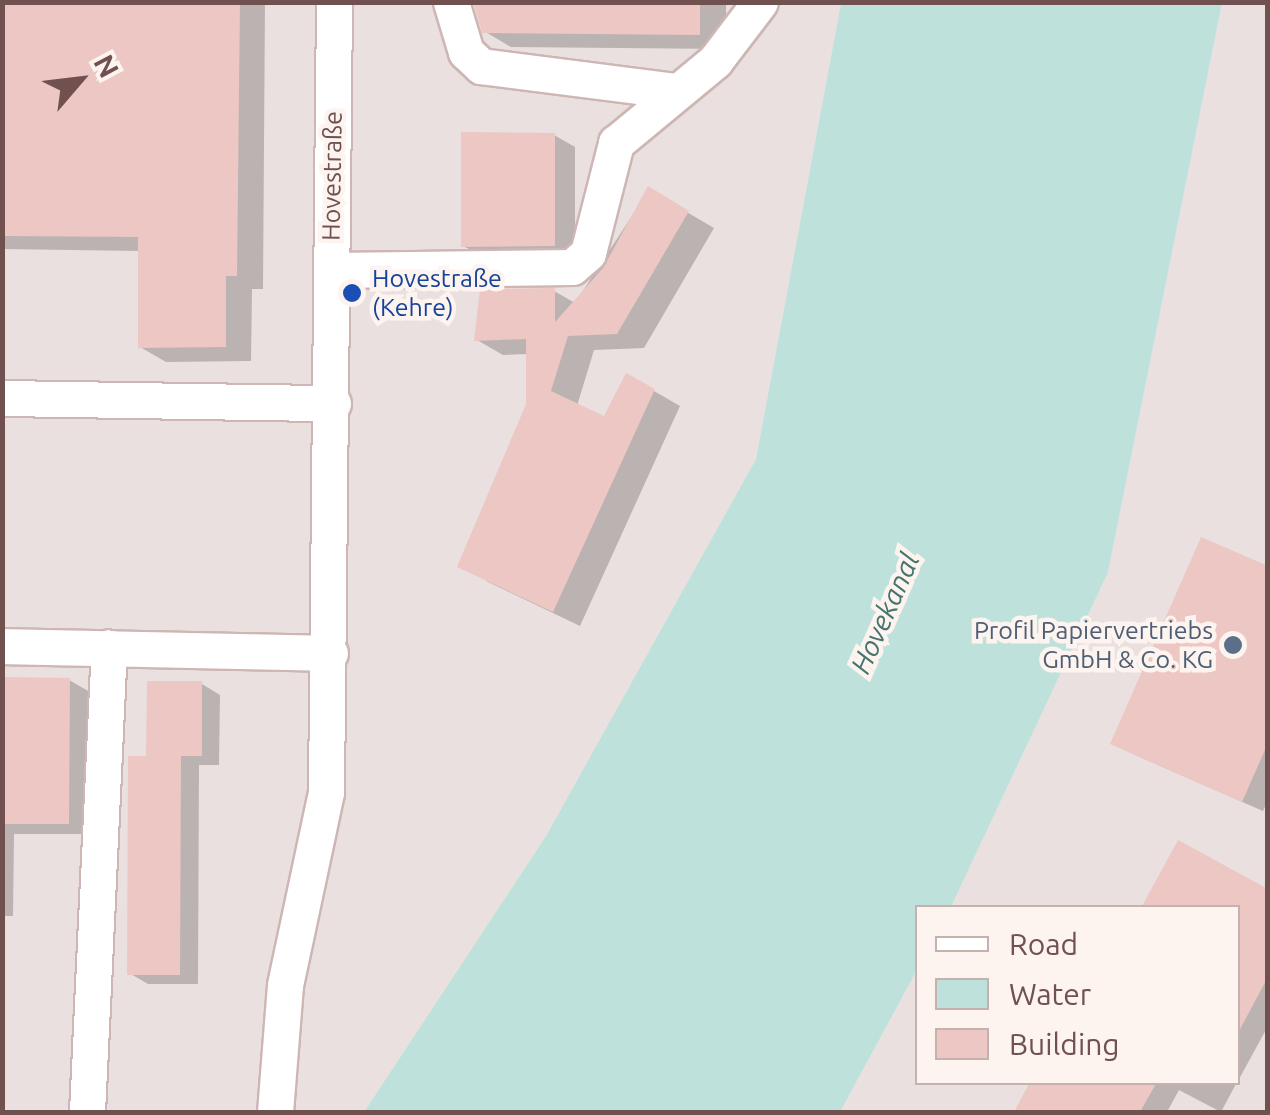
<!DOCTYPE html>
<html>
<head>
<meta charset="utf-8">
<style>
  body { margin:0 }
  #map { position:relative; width:1270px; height:1115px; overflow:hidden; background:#faeee9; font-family:Ubuntu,sans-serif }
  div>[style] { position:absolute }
  .industrial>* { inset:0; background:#e9e0df }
  .water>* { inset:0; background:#bfe1dc }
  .shadow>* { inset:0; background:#0003 }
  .building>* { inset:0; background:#ecc7c4 }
  .roads { filter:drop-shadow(2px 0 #cdb6b3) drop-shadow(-2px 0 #cdb6b3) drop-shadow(0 2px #cdb6b3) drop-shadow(0 -2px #cdb6b3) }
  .minor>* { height:35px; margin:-17.5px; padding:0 17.5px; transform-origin:17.5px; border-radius:17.5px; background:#fff }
  .dots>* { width:28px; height:28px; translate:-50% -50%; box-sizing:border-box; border:5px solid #fdf3ef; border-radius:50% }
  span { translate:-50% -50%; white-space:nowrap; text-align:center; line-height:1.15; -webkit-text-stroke:9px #fdf3ef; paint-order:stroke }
  .street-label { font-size:25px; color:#71514f }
  .transit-label { font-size:25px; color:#164399 }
  .left { translate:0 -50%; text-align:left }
  .service-label { font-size:25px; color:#4e5e75 }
  .right { translate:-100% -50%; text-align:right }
  .water-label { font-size:28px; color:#45756e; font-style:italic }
  .frame { position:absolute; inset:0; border:5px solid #71514f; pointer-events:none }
  .legend { position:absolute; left:915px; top:905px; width:325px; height:180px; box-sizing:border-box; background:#fdf3ef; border:2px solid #c5b2af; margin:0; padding:12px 18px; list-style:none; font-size:30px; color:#71514f }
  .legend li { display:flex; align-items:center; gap:20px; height:50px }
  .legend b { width:50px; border:2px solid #c5b2af }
  .north { position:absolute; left:30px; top:30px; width:100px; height:100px; -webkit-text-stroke:8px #fdf3ef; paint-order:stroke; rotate:62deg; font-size:28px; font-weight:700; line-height:40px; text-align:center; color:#71514f }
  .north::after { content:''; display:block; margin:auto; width:35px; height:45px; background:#71514f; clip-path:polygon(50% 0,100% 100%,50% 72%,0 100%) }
</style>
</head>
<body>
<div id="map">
  <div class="industrial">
    <div style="clip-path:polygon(2px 3px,841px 3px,756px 459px,546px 836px,364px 1112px,3px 1112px)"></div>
    <div style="clip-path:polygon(1222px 3px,1267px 3px,1267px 1112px,840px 1112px,917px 970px,918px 1082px,1238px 1082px,1238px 908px,951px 907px,1108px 571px)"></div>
  </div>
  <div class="water">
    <div style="clip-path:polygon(841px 3px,1222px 3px,1108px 572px,951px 907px,918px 908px,917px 970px,840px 1112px,364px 1112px,546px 836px,756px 459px)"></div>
  </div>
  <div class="shadow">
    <div style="clip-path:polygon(2px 2px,265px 2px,263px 289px,252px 289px,251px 361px,166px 362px,140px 347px,141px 251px,2px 249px)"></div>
    <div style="clip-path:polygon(476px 2px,726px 2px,726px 49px,511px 47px,484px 31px)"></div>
    <div style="clip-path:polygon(554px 135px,575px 147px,575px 256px,484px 257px,463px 246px)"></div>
    <div style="clip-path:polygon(649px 190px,714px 228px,644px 348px,594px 350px,577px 406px,605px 419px,654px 391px,680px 406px,580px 626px,486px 581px,529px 405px,528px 354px,503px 355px,477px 340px,554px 291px,575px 303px)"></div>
    <div style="clip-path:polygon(1268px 569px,1268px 800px,1263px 811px,1133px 754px)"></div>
    <div style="clip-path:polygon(2px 679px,69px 680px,90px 692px,89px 834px,14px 834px,13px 916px,2px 916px)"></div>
    <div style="clip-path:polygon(202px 684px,220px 695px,219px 765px,199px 765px,198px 984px,148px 984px,129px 973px,149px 759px)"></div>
    <div style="clip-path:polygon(1268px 892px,1268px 1026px,1238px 1081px,1238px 908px)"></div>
    <div style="clip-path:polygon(1033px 1082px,1237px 1082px,1221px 1112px,1179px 1090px,1167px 1112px,1017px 1112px)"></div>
  </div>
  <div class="building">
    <div style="clip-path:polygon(2px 2px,240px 2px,237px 276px,226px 276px,226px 347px,138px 348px,138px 237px,2px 236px)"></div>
    <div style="clip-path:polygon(700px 2px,700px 35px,482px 33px,474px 5px)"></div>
    <div style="clip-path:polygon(461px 132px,555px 133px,555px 246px,461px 247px)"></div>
    <div style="clip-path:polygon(648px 186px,689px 211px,617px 334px,568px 336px,551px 391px,604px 416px,626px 373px,655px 389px,553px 612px,457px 567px,526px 404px,526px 339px,474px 341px,480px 289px,555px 288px,555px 322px,603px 268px)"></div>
    <div style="clip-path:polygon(1201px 537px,1268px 566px,1268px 743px,1242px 802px,1110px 744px)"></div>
    <div style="clip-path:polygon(2px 677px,70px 678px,69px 824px,2px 824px)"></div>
    <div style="clip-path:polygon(147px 681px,202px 681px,202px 756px,181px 756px,180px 975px,127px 975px,128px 756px,146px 756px)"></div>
    <div style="clip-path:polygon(1178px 840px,1268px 889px,1268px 977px,1238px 1033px,1238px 908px,1141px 908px)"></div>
    <div style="clip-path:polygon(1030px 1082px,1157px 1082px,1140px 1112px,1014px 1112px)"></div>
  </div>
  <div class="roads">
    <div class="minor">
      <div style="left:451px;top:2px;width:52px;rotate:73.3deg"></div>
      <div style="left:466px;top:52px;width:21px;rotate:43deg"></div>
      <div style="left:481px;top:66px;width:197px;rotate:7.3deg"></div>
      <div style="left:331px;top:270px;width:241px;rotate:-0.7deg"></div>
      <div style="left:572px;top:267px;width:21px;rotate:-41deg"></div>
      <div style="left:588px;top:253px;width:114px;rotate:-75.7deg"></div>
      <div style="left:616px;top:143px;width:129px;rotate:-39.6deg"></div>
      <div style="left:715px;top:61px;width:74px;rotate:-52.7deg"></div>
      <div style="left:2px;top:398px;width:331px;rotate:0.9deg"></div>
      <div style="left:2px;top:646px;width:328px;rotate:1.2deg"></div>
      <div style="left:87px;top:1112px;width:465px;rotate:-87.3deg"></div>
      <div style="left:275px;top:1112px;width:127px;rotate:-85.5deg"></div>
      <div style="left:285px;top:985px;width:197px;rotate:-78deg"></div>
      <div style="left:326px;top:792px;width:790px;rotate:-89.42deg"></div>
    </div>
  </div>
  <div class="dots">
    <div style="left:352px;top:293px;background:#1a4fb4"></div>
    <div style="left:1233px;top:645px;background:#5c6f8a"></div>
  </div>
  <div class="street-label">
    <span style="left:332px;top:176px;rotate:-89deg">Hovestraße</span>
  </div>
  <div class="transit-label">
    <span class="left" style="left:372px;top:293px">Hovestraße<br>(Kehre)</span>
  </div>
  <div class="service-label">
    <span class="right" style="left:1213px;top:645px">Profil Papiervertriebs<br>GmbH &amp; Co. KG</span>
  </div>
  <div class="water-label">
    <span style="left:885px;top:613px;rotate:-66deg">Hovekanal</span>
  </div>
  <div class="frame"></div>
  <ul class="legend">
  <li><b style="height:12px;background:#fff"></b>Road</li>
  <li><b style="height:28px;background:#bfe1dc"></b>Water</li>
  <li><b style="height:28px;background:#ecc7c4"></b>Building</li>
  </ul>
  <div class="north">N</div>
</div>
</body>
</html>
